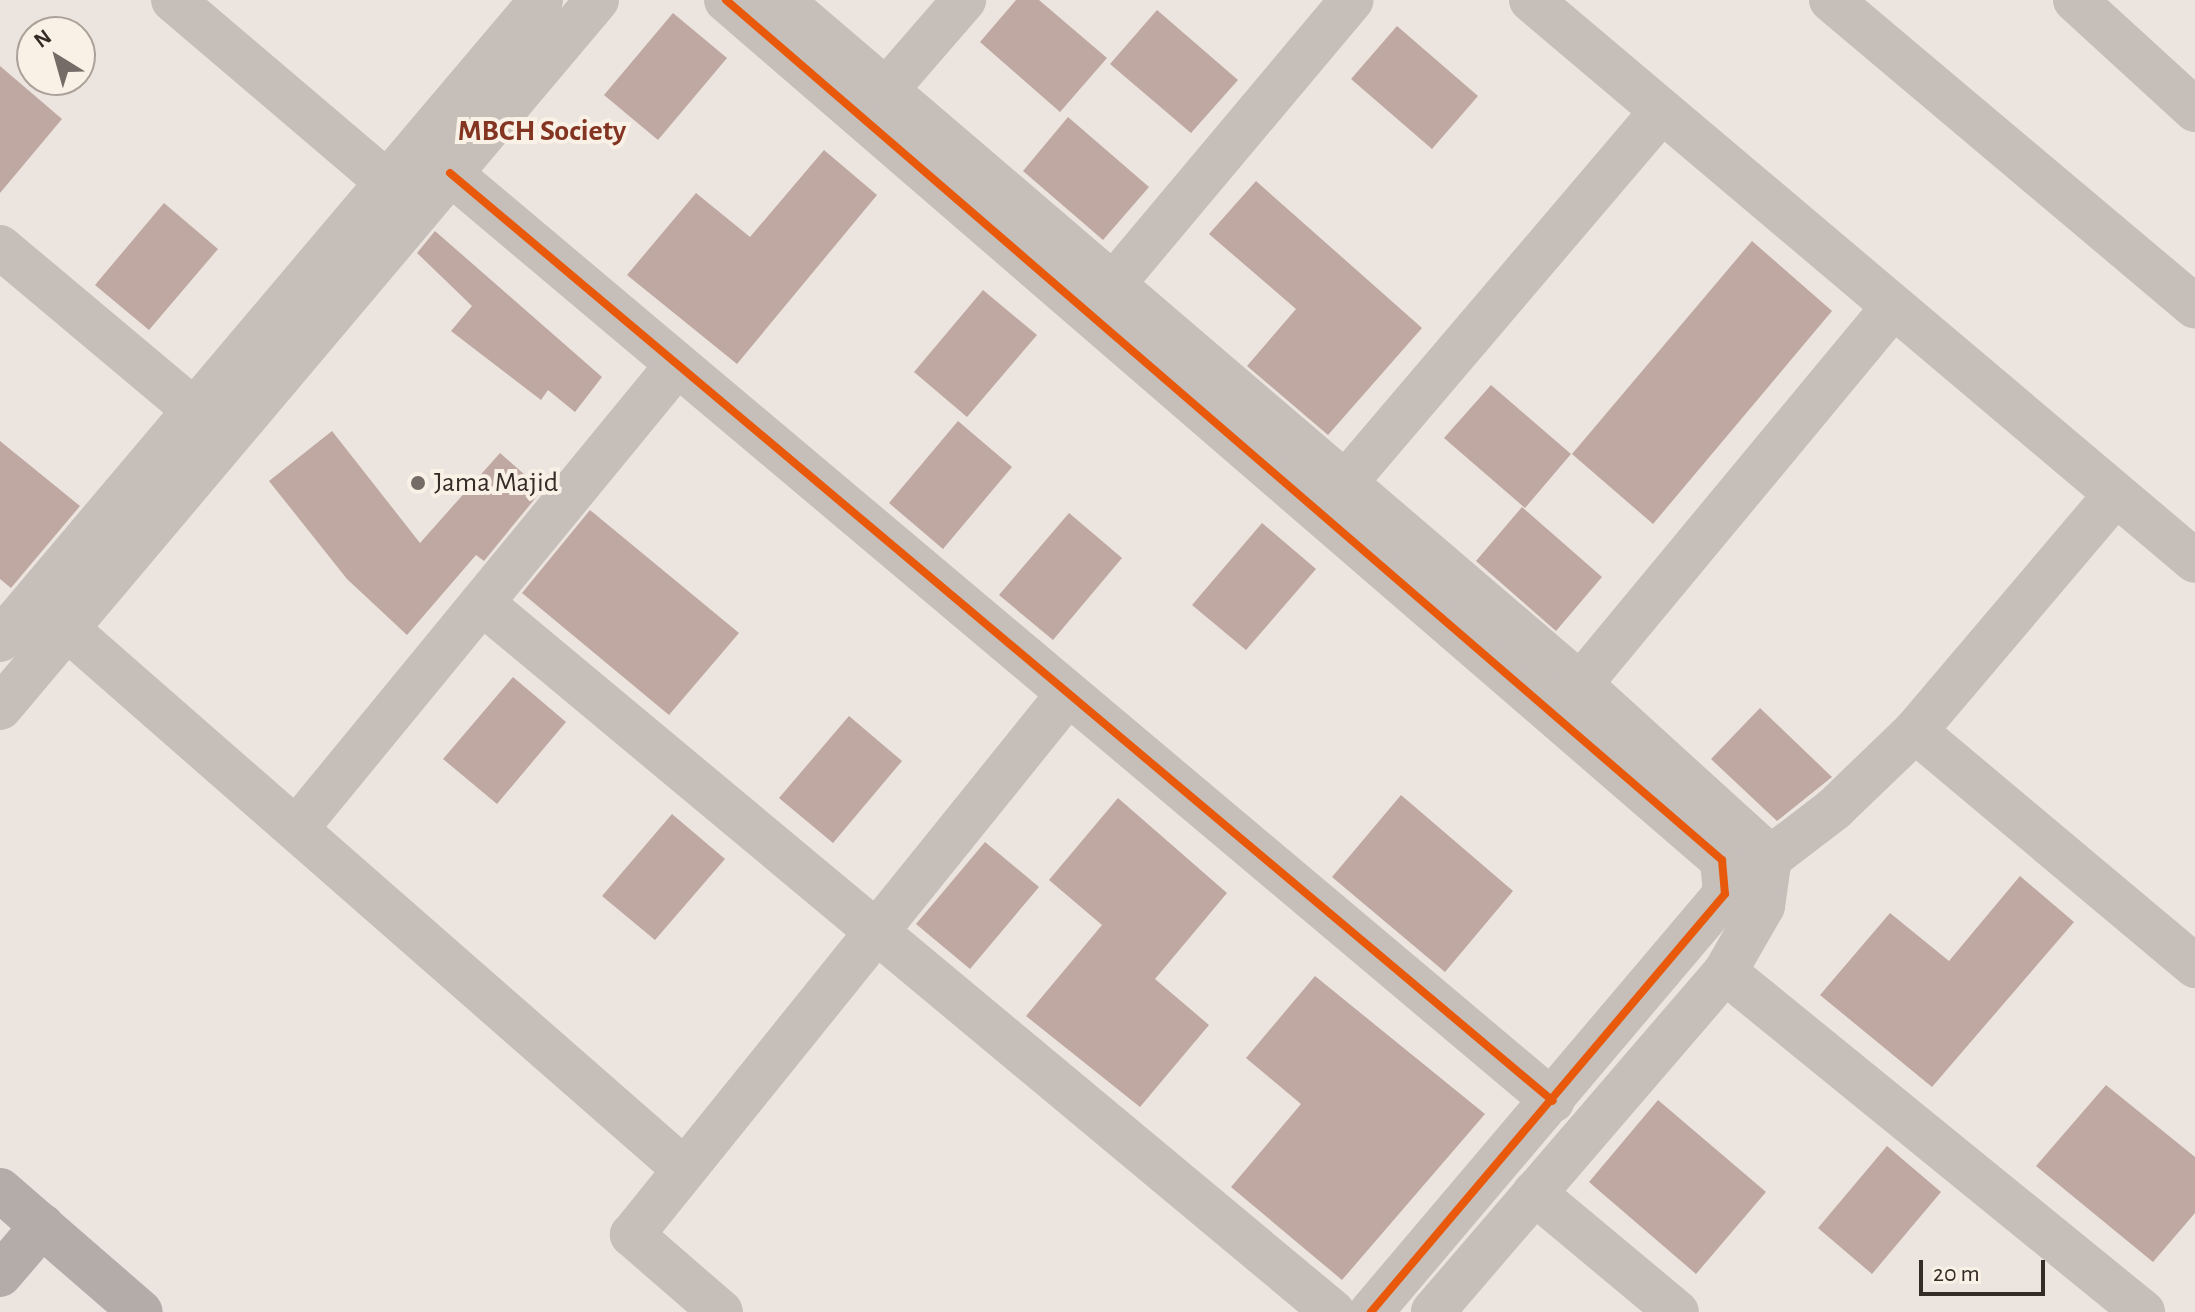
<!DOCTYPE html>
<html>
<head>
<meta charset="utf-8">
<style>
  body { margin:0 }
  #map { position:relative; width:2195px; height:1312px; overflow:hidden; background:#ece5df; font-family:"Alegreya Sans",sans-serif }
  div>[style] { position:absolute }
  .building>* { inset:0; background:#bfa8a1 }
  .minor>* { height:44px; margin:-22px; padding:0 22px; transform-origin:22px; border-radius:22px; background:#c5beb9 }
  .major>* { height:44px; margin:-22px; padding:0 22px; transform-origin:22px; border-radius:22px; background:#b3aca8 }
  .cycleway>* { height:8px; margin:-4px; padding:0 4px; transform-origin:4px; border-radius:4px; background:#e8590c }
  .dots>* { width:22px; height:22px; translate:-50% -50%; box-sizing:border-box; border:4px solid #f9f0e6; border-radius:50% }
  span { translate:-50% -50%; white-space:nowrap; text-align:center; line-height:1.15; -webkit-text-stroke:8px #f9f0e6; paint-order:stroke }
  .poi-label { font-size:28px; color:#352b27 }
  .left { translate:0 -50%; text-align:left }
  .neighbourhood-label { font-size:30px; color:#833522; font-weight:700 }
  .north { position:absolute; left:16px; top:16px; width:80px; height:80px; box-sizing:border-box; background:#f9f0e6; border:2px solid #aba19a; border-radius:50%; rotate:323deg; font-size:22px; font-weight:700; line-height:32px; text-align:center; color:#352b27 }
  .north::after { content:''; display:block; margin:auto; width:28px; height:36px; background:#756c67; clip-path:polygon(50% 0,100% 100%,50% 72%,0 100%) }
  .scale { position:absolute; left:1919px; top:1260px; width:126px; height:36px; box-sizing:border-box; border:4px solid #352b27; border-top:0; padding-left:10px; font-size:24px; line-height:28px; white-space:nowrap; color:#352b27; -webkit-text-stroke:6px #f9f0e6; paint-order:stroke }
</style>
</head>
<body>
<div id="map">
  <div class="building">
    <div style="clip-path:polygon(1016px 0,1039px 0,1107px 58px,1060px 112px,980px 42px)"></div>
    <div style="clip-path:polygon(1157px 10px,1238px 80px,1191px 133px,1110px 64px)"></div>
    <div style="clip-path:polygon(673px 13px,727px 58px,658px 140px,604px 95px)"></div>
    <div style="clip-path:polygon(1397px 26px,1478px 96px,1432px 149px,1351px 79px)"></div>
    <div style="clip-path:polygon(0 66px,62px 119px,0 193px)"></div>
    <div style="clip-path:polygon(1068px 117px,1149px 187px,1103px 240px,1023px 171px)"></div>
    <div style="clip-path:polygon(824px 150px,877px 195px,737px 364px,627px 275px,696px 193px,750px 237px)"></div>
    <div style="clip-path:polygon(1256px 181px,1422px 328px,1328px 435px,1247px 366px,1296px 309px,1209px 234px)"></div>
    <div style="clip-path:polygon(164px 203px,218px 249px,149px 330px,95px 285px)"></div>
    <div style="clip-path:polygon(435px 231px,602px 377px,575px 412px,548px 390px,541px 400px,451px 331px,472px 306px,417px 253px)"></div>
    <div style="clip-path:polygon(1752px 241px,1832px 311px,1653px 524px,1572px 454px)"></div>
    <div style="clip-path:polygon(983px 290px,1037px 335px,967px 417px,914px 372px)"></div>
    <div style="clip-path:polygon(1491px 385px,1571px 454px,1525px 508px,1444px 438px)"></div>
    <div style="clip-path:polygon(958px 421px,1012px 467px,943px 549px,889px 503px)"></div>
    <div style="clip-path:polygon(332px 431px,420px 543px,500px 453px,542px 490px,484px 561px,476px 555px,407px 635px,347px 579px,269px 481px)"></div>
    <div style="clip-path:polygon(0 441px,80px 506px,11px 588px,0 579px)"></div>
    <div style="clip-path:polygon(1522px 507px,1602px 577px,1556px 631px,1476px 561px)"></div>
    <div style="clip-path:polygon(590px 510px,739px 633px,669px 715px,522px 593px)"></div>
    <div style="clip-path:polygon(1069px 513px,1122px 558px,1053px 640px,999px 595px)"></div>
    <div style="clip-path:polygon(1262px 523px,1316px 569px,1246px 650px,1192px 605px)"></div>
    <div style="clip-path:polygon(513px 677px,566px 722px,497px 804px,443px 759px)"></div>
    <div style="clip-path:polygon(1760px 708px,1832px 777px,1777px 821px,1711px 759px)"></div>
    <div style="clip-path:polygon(849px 716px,902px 761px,833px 843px,779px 798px)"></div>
    <div style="clip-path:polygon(1401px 795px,1513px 891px,1445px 972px,1332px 877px)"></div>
    <div style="clip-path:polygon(1118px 798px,1227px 893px,1155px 979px,1209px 1025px,1140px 1107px,1026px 1016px,1102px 925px,1049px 880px)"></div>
    <div style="clip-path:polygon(672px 814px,725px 859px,655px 940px,602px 896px)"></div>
    <div style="clip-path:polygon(985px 842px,1039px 887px,970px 969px,916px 924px)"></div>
    <div style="clip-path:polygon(2020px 876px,2074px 922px,1932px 1087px,1820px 995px,1890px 913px,1949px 961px)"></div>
    <div style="clip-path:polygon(1315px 976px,1485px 1114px,1342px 1280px,1231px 1187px,1301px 1104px,1246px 1058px)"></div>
    <div style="clip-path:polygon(2106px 1085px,2195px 1157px,2195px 1213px,2153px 1262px,2036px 1166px)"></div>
    <div style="clip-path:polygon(1658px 1100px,1766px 1192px,1696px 1274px,1589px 1182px)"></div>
    <div style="clip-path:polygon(1887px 1146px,1941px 1192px,1872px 1274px,1818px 1228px)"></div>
  </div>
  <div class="minor">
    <div style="left:173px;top:0;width:281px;rotate:40.4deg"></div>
    <div style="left:726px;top:0;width:1316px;rotate:40.81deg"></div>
    <div style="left:1722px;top:860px;width:34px;rotate:85deg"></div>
    <div style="left:1725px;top:894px;width:548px;rotate:130.26deg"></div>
    <div style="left:781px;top:0;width:1049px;rotate:40.55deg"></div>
    <div style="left:1578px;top:682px;width:260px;rotate:42.3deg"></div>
    <div style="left:1770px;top:857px;width:49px;rotate:98.1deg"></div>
    <div style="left:1763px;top:906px;width:76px;rotate:119.9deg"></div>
    <div style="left:1725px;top:972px;width:448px;rotate:130.7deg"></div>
    <div style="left:1531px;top:0;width:869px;rotate:40.19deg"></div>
    <div style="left:1831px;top:0;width:476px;rotate:40.1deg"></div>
    <div style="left:2075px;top:0;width:163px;rotate:42.5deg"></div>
    <div style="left:887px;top:89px;width:118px;rotate:-49.1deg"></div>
    <div style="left:450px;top:173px;width:1441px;rotate:40.08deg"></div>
    <div style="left:0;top:247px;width:251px;rotate:40deg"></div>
    <div style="left:1115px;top:282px;width:368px;rotate:-50deg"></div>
    <div style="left:1346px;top:482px;width:487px;rotate:-49.6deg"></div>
    <div style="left:482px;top:603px;width:1108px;rotate:39.8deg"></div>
    <div style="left:66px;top:628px;width:821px;rotate:41.2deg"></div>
    <div style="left:0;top:640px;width:838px;rotate:-49.79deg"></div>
    <div style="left:1563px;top:705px;width:517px;rotate:-50.34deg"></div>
    <div style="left:0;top:708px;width:926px;rotate:-49.86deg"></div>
    <div style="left:1915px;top:731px;width:366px;rotate:40deg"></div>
    <div style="left:296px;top:829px;width:600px;rotate:-50.61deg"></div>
    <div style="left:1749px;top:874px;width:107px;rotate:-37.4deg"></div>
    <div style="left:1834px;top:809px;width:112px;rotate:-43.9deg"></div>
    <div style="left:1915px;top:731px;width:309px;rotate:-49.7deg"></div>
    <div style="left:1725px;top:972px;width:539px;rotate:39.12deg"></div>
    <div style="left:1534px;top:1193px;width:186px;rotate:39.8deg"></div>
    <div style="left:721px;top:1312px;width:118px;rotate:-139.1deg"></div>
    <div style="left:632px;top:1235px;width:695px;rotate:-51.13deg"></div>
  </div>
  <div class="major">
    <div style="left:0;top:1190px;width:186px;rotate:40.9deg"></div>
    <div style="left:0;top:1275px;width:65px;rotate:-49.4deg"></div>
  </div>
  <div class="cycleway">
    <div style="left:726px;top:0;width:1316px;rotate:40.81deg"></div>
    <div style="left:1722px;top:860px;width:34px;rotate:85deg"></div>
    <div style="left:1725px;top:894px;width:548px;rotate:130.26deg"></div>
    <div style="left:450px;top:173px;width:1441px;rotate:40.08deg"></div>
  </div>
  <div class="dots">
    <div style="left:418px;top:483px;background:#756c67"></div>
  </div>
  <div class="poi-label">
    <span class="left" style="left:434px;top:483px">Jama Majid</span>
  </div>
  <div class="neighbourhood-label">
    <span style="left:542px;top:131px">MBCH Society</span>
  </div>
  <div class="north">N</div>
  <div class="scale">20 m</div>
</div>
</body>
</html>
